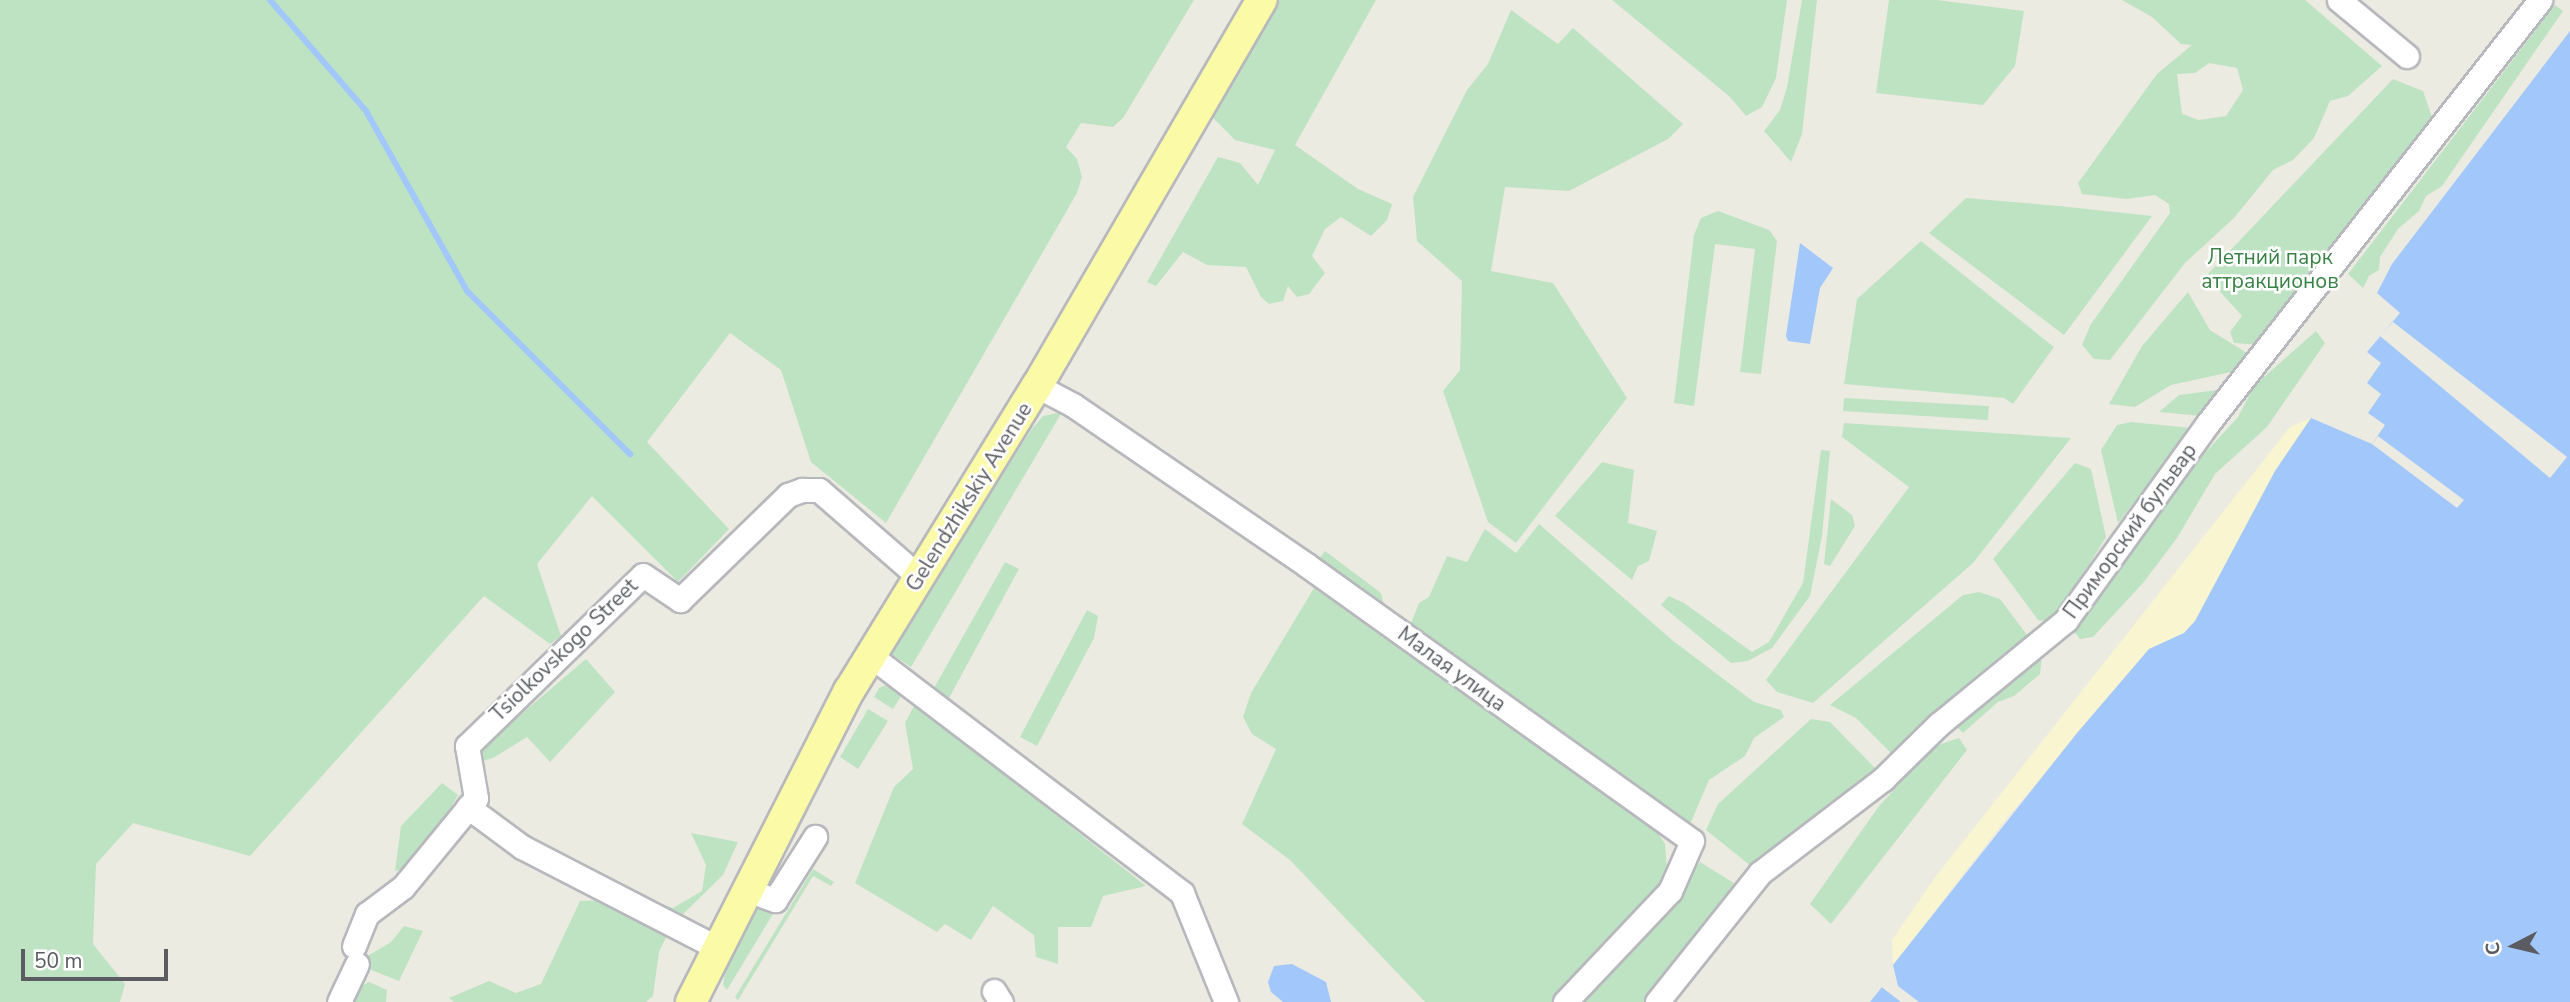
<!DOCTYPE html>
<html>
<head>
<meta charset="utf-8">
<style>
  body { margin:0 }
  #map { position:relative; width:2570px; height:1002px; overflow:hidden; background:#ecebe1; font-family:"Nunito Sans",sans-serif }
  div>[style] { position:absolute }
  .green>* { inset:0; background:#bee3c3 }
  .sand>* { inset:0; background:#f8f5d0 }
  .water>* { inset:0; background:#a2c7fb }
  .pier>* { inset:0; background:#ecebe1 }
  .stream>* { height:6px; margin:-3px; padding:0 3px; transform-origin:3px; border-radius:3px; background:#a2c7fb }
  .roads { filter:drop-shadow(2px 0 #b7b8bd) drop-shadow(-2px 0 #b7b8bd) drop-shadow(0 2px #b7b8bd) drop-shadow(0 -2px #b7b8bd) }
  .minor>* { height:23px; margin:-11.5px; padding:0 11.5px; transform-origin:11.5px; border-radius:11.5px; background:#fff }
  .major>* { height:30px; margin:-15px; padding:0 15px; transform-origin:15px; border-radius:15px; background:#fbfaa7 }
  span { translate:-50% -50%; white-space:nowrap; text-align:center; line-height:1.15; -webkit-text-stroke:5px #fff; paint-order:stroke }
  .park-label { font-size:21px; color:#388246 }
  .street-label { font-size:21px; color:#5a5c61 }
  .north { position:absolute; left:2479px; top:911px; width:70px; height:70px; -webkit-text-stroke:5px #fff; paint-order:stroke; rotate:263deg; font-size:19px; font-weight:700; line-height:28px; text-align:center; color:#5a5c61 }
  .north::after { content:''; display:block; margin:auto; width:24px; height:32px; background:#5a5c61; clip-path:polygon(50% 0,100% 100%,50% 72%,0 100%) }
  .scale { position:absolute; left:21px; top:949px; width:147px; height:32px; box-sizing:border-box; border:4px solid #5a5c61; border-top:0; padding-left:9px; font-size:21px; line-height:24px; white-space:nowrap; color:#5a5c61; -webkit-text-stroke:5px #fff; paint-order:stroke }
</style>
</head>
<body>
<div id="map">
  <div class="green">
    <div style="clip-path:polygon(0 0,1194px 0,1123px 118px,1113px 127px,1081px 123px,1066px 147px,1077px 159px,1082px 177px,1077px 193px,886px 523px,811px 462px,781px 370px,730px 333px,647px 442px,729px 529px,678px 582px,592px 496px,537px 564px,561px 636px,550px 644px,484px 596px,250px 856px,133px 823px,96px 864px,93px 944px,125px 984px,120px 1002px,0 1002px)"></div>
    <div style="clip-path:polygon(1280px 0,1376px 0,1295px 145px,1358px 189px,1392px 204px,1387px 220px,1371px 236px,1341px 217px,1325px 229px,1312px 256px,1325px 273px,1309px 294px,1297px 297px,1288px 286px,1283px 301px,1269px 304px,1261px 297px,1246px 267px,1207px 265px,1183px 252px,1156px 286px,1147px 282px,1218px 157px,1240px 163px,1258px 185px,1275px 150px,1235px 140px,1213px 118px)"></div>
    <div style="clip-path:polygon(1612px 0,1787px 0,1776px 78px,1762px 107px,1746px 116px,1729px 96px)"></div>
    <div style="clip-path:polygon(1802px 0,1817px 0,1802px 134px,1791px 162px,1764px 131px,1780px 110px,1787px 87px)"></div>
    <div style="clip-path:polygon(1889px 0,1937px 0,2024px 11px,2015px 66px,1983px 105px,1876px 93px)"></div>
    <div style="clip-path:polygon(evenodd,2122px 0,2305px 0,2382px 66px,2348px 96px,2330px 101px,2314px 138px,2293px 160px,2273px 170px,2234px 218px,2185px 263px,2110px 360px,2094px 359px,2082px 345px,2091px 324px,2170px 213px,2169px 204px,2155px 195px,2126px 199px,2082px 194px,2078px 183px,2157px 74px,2192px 45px,2181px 44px,2152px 17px,2122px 0,2209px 63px,2237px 68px,2243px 90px,2226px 116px,2199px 120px,2182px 114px,2177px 74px,2195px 73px,2209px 63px)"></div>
    <div style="clip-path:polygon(2555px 5px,2563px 11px,2442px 186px,2426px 196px,2419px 211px,2398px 229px,2380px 257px,2379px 270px,2369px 276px,2363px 288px,2348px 274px)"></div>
    <div style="clip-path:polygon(1511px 10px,1558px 44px,1573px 28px,1683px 124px,1668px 139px,1569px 191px,1505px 187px,1491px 271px,1553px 283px,1627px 398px,1516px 543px,1488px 522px,1443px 391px,1460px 370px,1462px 281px,1417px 241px,1413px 197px,1467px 90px,1488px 64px)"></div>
    <div style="clip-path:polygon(2393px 79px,2423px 91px,2436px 129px,2263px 345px,2234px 343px,2230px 332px,2242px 316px,2206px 276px)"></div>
    <div style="clip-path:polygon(1966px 198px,2059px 206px,2152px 216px,2064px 335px,1929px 233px)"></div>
    <div style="clip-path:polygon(1718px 211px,1769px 230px,1777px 241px,1761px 374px,1740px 372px,1755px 249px,1715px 244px,1694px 406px,1674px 403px,1694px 235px,1701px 218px)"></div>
    <div style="clip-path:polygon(1921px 241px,2054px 347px,2013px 404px,2004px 398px,1844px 384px,1857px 299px)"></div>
    <div style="clip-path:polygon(2188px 292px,2210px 330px,2250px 355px,2240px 370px,2171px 385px,2135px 407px,2109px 404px,2142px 346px)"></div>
    <div style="clip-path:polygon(2316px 331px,2325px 343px,2267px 427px,2215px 474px,2177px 538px,2143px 583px,2093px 637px,2080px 639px,2073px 630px,2203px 455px,2238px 417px,2254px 386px)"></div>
    <div style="clip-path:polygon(2225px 389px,2202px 416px,2159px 412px,2179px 395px)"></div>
    <div style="clip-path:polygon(1844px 398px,1989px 406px,1988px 420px,1843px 411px)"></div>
    <div style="clip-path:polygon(1062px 412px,911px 667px,890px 653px,1031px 430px,1043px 416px)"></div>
    <div style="clip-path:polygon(2131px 422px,2191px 428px,2118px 523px,2101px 450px,2117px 425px)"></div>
    <div style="clip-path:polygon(1844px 423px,2071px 438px,1973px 563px,1813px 703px,1777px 692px,1766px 680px,1909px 487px,1842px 437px)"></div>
    <div style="clip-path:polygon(1821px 450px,1830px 451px,1822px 536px,1810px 596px,1772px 648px,1748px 661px,1731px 663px,1661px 605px,1669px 596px,1684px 603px,1752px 652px,1769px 642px,1803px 583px)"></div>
    <div style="clip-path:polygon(1602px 462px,1634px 470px,1628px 523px,1657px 531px,1649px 561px,1638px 566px,1632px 580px,1555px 516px)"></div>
    <div style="clip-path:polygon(2075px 463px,2091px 469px,2106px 537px,2060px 612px,2049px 622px,2038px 620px,1993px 559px)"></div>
    <div style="clip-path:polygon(1831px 499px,1852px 515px,1855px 526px,1830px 566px,1824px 564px)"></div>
    <div style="clip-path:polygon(1539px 524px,1672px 640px,1754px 702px,1781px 710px,1784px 717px,1754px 738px,1745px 756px,1709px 780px,1691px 822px,1677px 824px,1409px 628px,1419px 603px,1429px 597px,1447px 556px,1467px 562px,1485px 529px,1516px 553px)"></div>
    <div style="clip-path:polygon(1325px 551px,1381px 593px,1385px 609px,1316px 563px)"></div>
    <div style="clip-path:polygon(1005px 562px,1019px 569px,949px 698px,934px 688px)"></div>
    <div style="clip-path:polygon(1314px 588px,1658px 833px,1665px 844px,1667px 869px,1653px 894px,1557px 1002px,1425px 1002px,1290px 860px,1242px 824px,1276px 749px,1252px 734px,1243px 717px,1251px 693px)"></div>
    <div style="clip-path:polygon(1979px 592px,2000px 599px,2030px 639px,1893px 755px,1856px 718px,1830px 705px,1963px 595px)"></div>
    <div style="clip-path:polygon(1087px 610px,1098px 616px,1094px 638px,1037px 746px,1020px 737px)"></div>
    <div style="clip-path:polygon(2042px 656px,2040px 674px,2014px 696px,1998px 702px,1963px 733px,1956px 726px,1982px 700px)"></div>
    <div style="clip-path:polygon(586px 659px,615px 692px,550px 762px,527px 737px,493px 758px,479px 762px,472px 756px)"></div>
    <div style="clip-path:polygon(893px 682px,905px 690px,893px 709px,874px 697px,879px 688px)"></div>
    <div style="clip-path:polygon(915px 704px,1146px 886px,1103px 896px,1091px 927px,1058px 927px,1058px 964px,1036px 957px,1034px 935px,993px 906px,971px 940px,945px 924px,937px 932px,855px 883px,894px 787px,913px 769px,905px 723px)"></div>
    <div style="clip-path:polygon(868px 709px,888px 721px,858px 769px,840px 757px)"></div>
    <div style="clip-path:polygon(1811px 719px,1830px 722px,1879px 772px,1751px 866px,1706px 830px,1718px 804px)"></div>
    <div style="clip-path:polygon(1959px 738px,1967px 750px,1831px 924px,1810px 904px,1879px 806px,1935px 746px)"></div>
    <div style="clip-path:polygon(442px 783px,458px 795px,418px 865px,395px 871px,401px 826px)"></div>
    <div style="clip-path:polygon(691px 833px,738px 842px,723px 875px,672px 925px,659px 952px,653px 996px,646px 1002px,454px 1002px,449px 998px,489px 981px,516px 993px,541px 984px,580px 901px,644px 899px,673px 908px,702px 891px,706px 865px)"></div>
    <div style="clip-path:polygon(1700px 862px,1737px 885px,1645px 1002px,1580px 1002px)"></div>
    <div style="clip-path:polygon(813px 869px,834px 882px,831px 886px,813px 876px,738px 1000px,735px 997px)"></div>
    <div style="clip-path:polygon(759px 903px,776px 909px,727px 990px,723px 985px,725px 973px,753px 907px)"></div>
    <div style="clip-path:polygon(404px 926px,423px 931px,399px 981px,369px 969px,366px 957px,391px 942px)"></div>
    <div style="clip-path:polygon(369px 982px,387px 990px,386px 1002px,347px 1002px,356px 989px)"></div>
  </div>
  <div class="sand">
    <div style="clip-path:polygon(2311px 418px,2195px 621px,2184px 633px,2149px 649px,2002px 824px,1893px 965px,1892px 940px,1936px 876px,2290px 427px)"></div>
  </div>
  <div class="water">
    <div style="clip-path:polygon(2570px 31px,2570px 1002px,1870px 1002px,1882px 987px,1891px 994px,1898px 986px,1893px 965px,2077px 733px,2149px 649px,2184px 633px,2195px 621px,2275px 471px,2311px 418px,2372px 444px,2385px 425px,2368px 413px,2381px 394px,2367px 383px,2381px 363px,2367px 352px,2400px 313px,2377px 293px,2392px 264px)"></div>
    <div style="clip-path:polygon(1800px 243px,1833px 268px,1820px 288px,1810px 344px,1788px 341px,1786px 336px)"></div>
    <div style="clip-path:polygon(1292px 964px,1326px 982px,1331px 1002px,1283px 1002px,1271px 992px,1268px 982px,1274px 966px)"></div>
  </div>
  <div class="pier">
    <div style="clip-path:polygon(2393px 322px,2567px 457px,2550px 478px,2380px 336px)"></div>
    <div style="clip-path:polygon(2378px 436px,2464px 500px,2457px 508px,2372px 444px)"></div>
    <div style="clip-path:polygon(1894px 982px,1898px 986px,1919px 1002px,1901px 1002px,1879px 985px,1891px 989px)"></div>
  </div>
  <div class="stream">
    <div style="left:270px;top:0;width:147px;rotate:49.1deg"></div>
    <div style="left:366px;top:111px;width:206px;rotate:60.7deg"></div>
    <div style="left:467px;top:291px;width:231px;rotate:45deg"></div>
  </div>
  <div class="roads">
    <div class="minor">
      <div style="left:2339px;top:0;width:88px;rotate:39.5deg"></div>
      <div style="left:1037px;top:386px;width:41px;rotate:27.8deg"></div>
      <div style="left:1073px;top:405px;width:285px;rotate:34.4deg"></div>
      <div style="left:1308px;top:566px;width:472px;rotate:35.6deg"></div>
      <div style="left:1692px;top:841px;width:55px;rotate:113.7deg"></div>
      <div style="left:1670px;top:891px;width:153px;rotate:133.4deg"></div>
      <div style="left:871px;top:656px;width:391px;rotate:37.3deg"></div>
      <div style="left:1182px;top:893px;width:118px;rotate:68deg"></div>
      <div style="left:468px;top:807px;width:67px;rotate:36.5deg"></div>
      <div style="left:522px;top:847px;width:220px;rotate:27.3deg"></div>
      <div style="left:747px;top:890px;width:30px;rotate:20deg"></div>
      <div style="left:775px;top:900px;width:75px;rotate:-57.6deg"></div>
      <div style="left:354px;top:946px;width:35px;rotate:-68deg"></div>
      <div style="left:367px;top:914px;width:45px;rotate:-36.9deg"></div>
      <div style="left:403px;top:887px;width:115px;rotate:-50.6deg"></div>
      <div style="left:476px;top:798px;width:53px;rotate:-99.8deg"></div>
      <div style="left:467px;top:746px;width:245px;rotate:-44.2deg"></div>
      <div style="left:643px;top:575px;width:45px;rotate:34deg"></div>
      <div style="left:680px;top:600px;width:151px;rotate:-44.2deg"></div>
      <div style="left:788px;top:495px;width:15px;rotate:-20deg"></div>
      <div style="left:802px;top:490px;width:17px"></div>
      <div style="left:819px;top:490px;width:133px;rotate:41deg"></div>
      <div style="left:994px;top:991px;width:13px;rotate:58deg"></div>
      <div style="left:339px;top:1002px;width:42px;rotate:-64.7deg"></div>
      <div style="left:1657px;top:1002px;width:165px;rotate:-51.4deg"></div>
      <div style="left:1760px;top:873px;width:155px;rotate:-37.4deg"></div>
      <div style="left:1883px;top:779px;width:78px;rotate:-44.5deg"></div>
      <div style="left:1939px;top:724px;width:164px;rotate:-39.3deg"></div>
      <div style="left:2066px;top:620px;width:243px;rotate:-54.2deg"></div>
      <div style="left:2208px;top:423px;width:538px;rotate:-51.87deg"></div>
    </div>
    <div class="major">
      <div style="left:691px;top:1002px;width:349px;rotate:-63.1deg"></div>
      <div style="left:849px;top:691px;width:358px;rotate:-58.4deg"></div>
      <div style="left:1037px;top:386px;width:447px;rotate:-59.8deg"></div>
    </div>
  </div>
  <div class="park-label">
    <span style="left:2270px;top:269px">Летний парк<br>аттракционов</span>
  </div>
  <div class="street-label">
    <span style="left:969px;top:497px;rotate:-58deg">Gelendzhikskiy Avenue</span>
    <span style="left:2130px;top:531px;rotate:-54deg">Приморский бульвар</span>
    <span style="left:564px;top:650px;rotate:-44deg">Tsiolkovskogo Street</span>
    <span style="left:1452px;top:669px;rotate:36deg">Малая улица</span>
  </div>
  <div class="north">С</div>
  <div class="scale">50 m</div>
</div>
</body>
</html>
